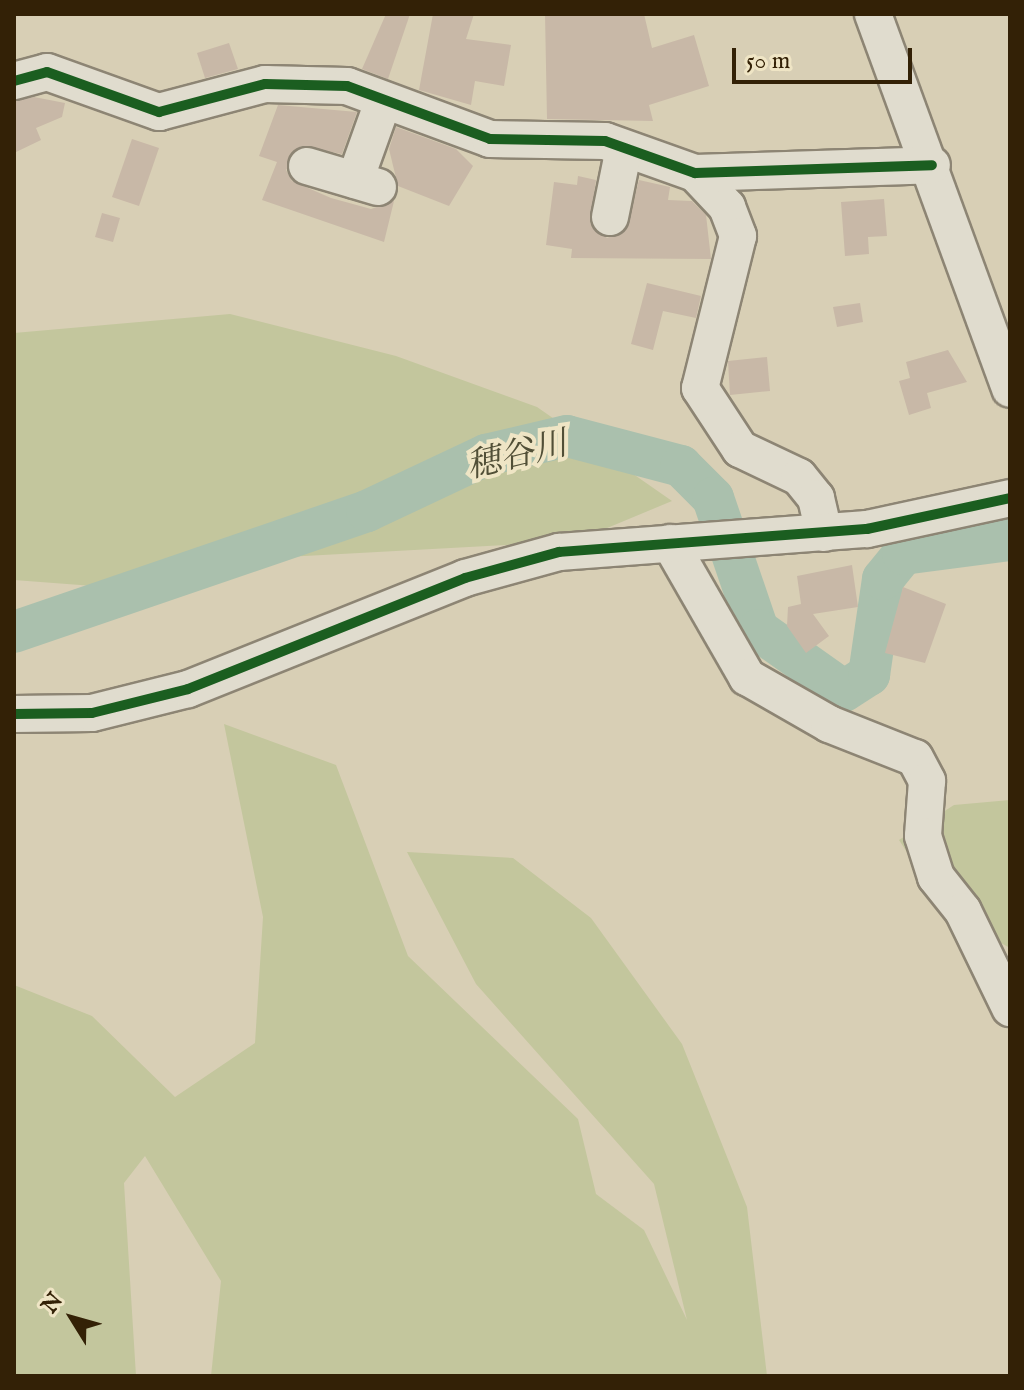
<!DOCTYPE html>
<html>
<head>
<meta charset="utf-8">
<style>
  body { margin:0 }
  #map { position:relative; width:1024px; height:1390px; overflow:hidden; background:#d8cfb5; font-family:"IM FELL English","Noto Serif JP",serif }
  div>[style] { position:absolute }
  .green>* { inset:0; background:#c3c69d }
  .river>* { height:42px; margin:-21px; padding:0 21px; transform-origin:21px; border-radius:21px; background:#aac0ad }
  .building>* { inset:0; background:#c8b8a7 }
  .roads { filter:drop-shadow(2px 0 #8d8574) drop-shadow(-2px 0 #8d8574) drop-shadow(0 2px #8d8574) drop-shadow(0 -2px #8d8574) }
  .minor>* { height:36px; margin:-18px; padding:0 18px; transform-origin:18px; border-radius:18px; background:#e0dcce }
  .cycleway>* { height:10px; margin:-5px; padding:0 5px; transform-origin:5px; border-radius:5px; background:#1b5e20 }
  span { translate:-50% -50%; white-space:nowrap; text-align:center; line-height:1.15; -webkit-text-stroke:8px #efe5c5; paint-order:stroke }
  .water-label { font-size:34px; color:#514f37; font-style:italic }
  .frame { position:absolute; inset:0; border:16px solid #332106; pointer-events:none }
  .north { position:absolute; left:32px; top:1278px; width:80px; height:80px; -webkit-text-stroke:6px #efe5c5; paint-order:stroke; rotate:307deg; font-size:22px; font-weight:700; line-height:32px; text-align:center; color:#332106 }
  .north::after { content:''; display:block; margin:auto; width:28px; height:36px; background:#332106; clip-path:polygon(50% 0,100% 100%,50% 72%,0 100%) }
  .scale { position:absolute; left:732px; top:48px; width:180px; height:36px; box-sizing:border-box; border:4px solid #332106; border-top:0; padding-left:10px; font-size:24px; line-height:28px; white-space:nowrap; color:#332106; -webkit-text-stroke:6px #efe5c5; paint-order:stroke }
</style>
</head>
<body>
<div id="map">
  <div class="green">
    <div style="clip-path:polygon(230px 314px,396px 356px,537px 407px,672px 501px,576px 541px,231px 560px,133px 589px,14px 580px,14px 333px)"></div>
    <div style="clip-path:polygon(224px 724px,336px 765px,408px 956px,578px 1119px,596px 1194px,644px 1230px,687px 1320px,654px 1184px,476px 984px,407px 852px,513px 858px,591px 918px,682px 1044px,747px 1207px,767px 1376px,211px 1376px,221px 1281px,145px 1156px,124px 1183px,136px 1376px,14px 1376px,14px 985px,92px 1016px,175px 1097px,255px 1043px,263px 917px)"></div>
    <div style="clip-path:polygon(1010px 800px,1010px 948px,947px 913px,899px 840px,954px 805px)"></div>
  </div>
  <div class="river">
    <div style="left:14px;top:632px;width:373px;rotate:-18.9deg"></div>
    <div style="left:367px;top:511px;width:132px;rotate:-25.2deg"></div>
    <div style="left:486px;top:455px;width:83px;rotate:-13.2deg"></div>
    <div style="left:567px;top:436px;width:118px;rotate:14.7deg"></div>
    <div style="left:681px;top:466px;width:45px;rotate:45deg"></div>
    <div style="left:713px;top:498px;width:139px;rotate:71.2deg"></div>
    <div style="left:758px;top:630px;width:105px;rotate:35.3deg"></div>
    <div style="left:844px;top:691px;width:30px;rotate:-33deg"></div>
    <div style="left:869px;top:675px;width:97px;rotate:-81.7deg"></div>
    <div style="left:883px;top:579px;width:32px;rotate:-51deg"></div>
    <div style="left:903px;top:554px;width:108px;rotate:-7.5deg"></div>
  </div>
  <div class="building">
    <div style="clip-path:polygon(386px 14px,410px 14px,388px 79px,362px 69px)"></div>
    <div style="clip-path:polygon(433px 14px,474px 14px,466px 39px,511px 45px,504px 86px,475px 81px,471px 105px,419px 90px)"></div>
    <div style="clip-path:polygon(545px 14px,644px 14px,652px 48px,694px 35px,709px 86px,649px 105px,653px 121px,547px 119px)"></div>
    <div style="clip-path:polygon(229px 43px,238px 69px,205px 78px,197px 53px)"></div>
    <div style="clip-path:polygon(34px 97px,65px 103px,62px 117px,36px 128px,41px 140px,14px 153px,14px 101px)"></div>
    <div style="clip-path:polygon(278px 105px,357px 112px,342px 154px,301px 146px,286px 170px,292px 181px,331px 198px,371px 209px,394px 201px,384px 242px,262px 200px,277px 162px,259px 156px)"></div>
    <div style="clip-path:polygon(396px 127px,456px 149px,473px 166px,449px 206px,398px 186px,389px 149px)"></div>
    <div style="clip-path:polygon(132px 139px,159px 148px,139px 206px,112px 197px)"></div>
    <div style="clip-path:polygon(578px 176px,596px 180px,590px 223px,607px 238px,626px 230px,639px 180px,670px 187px,668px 200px,692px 201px,706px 215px,711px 259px,571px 258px,572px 249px,546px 245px,554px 182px,577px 185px)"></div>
    <div style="clip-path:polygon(884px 199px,887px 236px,868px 237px,869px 254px,845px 256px,841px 202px)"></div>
    <div style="clip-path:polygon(102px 213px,120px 218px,113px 242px,95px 237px)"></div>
    <div style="clip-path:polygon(647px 283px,701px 296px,696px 318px,663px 311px,653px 350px,631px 344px)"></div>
    <div style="clip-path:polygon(860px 303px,863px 322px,837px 327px,833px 307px)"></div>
    <div style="clip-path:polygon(948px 350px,967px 382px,927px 393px,931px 408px,909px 415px,899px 381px,910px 378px,906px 362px)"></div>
    <div style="clip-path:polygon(767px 357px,770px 391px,730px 395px,728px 361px)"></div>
    <div style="clip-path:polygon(852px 565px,858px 607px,813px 614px,829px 636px,806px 653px,787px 626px,788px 607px,801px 604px,797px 576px)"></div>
    <div style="clip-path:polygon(903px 587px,946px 604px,925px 663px,885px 653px)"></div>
  </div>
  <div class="roads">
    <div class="minor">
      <div style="left:873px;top:14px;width:399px;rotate:69.9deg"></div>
      <div style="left:14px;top:81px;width:34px;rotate:-15deg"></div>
      <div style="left:47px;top:72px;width:119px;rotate:19.7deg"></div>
      <div style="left:159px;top:112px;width:110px;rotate:-14.8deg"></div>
      <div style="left:265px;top:84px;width:82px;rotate:1.4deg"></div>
      <div style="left:347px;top:86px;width:153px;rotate:20.3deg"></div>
      <div style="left:490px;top:139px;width:115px;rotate:1deg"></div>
      <div style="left:605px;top:141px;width:96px;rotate:19.6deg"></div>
      <div style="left:695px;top:173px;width:237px;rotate:-1.9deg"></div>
      <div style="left:307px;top:166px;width:74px;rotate:16.5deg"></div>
      <div style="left:695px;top:173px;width:47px;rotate:46.7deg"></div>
      <div style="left:727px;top:207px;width:31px;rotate:69deg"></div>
      <div style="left:738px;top:236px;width:157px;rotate:104deg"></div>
      <div style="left:700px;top:388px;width:73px;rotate:56.7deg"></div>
      <div style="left:740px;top:449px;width:65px;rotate:25.4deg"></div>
      <div style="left:799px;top:477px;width:27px;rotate:51deg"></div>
      <div style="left:816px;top:498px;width:36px;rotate:77deg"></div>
      <div style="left:355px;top:180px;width:83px;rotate:-70.3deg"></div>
      <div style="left:610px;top:217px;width:70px;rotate:-78.5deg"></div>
      <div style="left:670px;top:543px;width:155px;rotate:60.1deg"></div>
      <div style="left:747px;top:677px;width:95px;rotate:29.8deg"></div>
      <div style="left:829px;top:724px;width:92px;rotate:21.6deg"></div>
      <div style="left:915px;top:758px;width:26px;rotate:62deg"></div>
      <div style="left:927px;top:781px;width:55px;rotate:94.2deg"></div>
      <div style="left:923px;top:836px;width:43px;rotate:72.4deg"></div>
      <div style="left:936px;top:877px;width:43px;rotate:51.5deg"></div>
      <div style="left:963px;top:911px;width:108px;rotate:64.1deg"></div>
      <div style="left:14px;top:714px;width:78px;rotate:-0.7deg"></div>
      <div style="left:92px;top:713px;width:99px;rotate:-14deg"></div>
      <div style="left:188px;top:689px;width:298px;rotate:-21.8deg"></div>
      <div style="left:465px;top:578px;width:98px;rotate:-15.5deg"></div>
      <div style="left:559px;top:552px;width:309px;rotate:-4.3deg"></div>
      <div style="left:867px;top:529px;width:146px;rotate:-12.2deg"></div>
    </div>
  </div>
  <div class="cycleway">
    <div style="left:14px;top:81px;width:34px;rotate:-15deg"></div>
    <div style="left:47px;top:72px;width:119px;rotate:19.7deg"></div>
    <div style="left:159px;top:112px;width:110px;rotate:-14.8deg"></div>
    <div style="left:265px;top:84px;width:82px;rotate:1.4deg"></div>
    <div style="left:347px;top:86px;width:153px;rotate:20.3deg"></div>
    <div style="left:490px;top:139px;width:115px;rotate:1deg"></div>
    <div style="left:605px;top:141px;width:96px;rotate:19.6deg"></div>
    <div style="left:695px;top:173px;width:237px;rotate:-1.9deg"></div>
    <div style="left:14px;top:714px;width:78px;rotate:-0.7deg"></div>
    <div style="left:92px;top:713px;width:99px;rotate:-14deg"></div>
    <div style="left:188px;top:689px;width:298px;rotate:-21.8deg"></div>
    <div style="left:465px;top:578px;width:98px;rotate:-15.5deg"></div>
    <div style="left:559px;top:552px;width:309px;rotate:-4.3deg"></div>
    <div style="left:867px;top:529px;width:146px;rotate:-12.2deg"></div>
  </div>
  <div class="water-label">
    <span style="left:517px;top:456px;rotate:-14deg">穂谷川</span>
  </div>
  <div class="frame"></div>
  <div class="north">N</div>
  <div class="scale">50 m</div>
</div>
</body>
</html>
